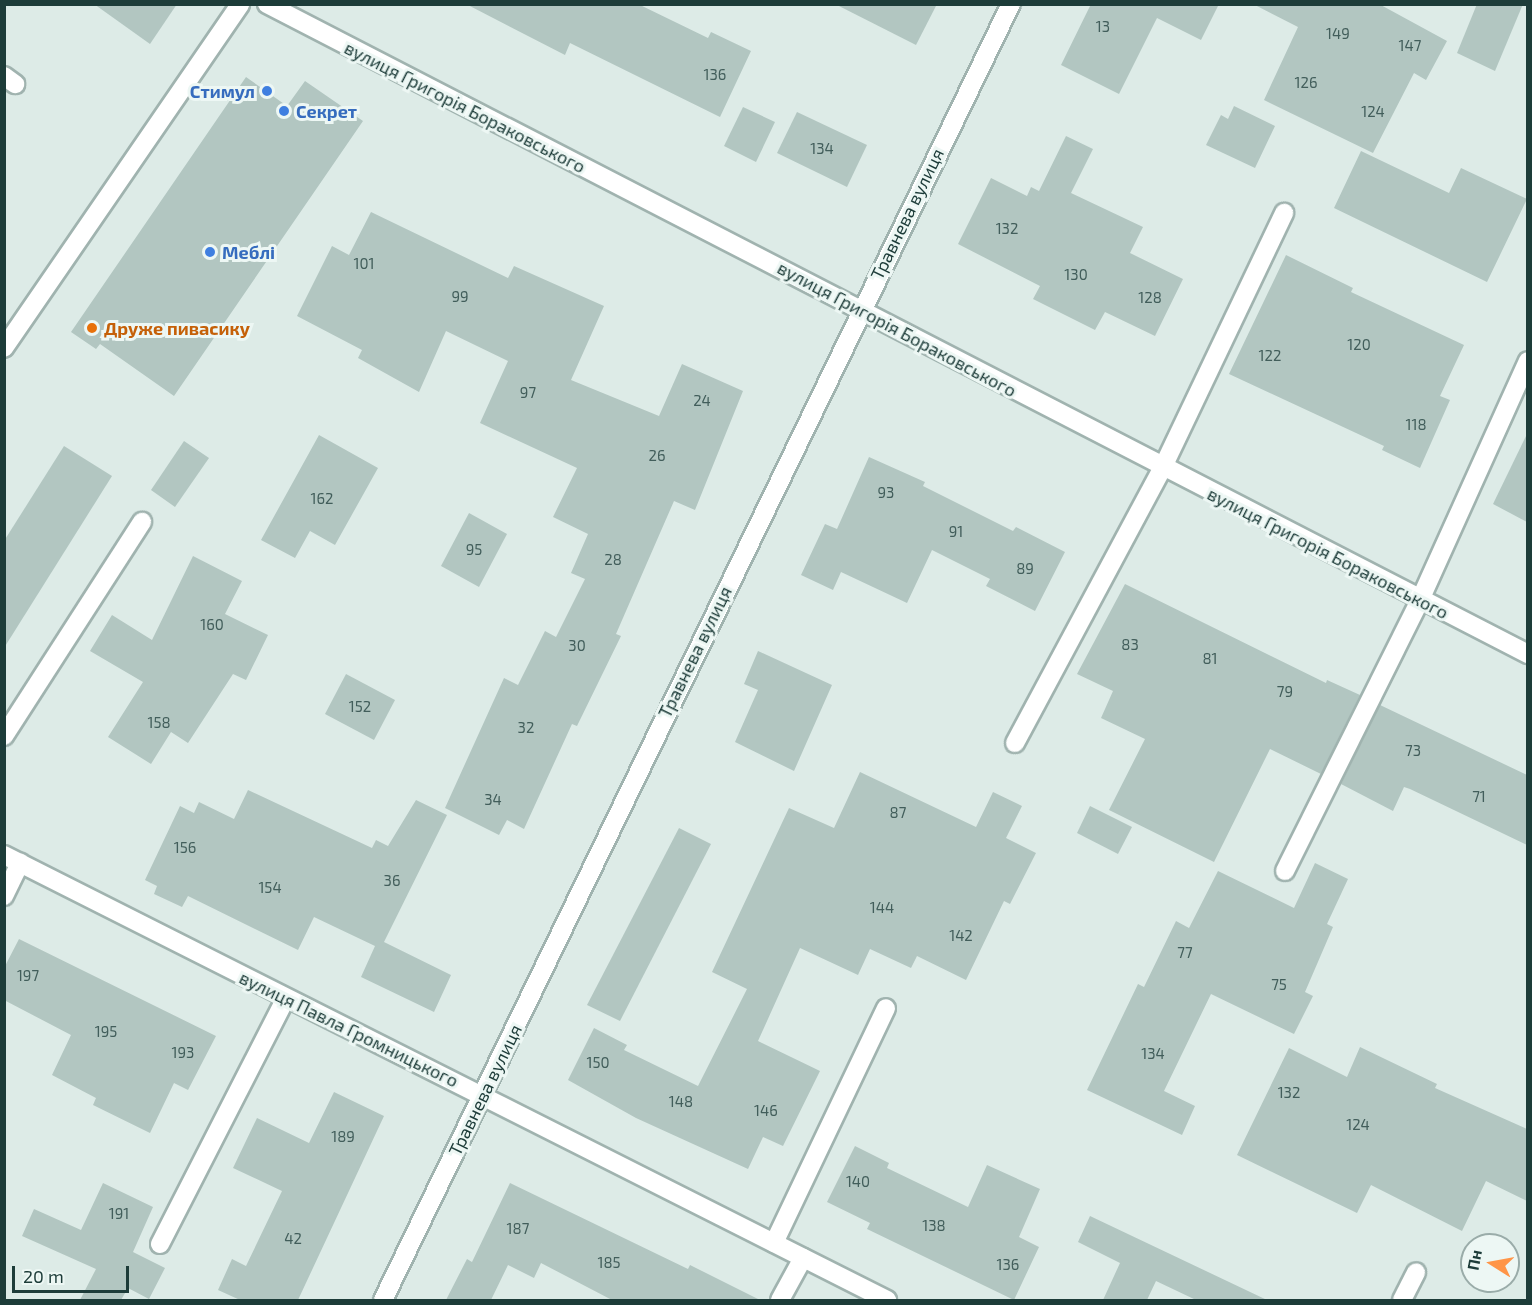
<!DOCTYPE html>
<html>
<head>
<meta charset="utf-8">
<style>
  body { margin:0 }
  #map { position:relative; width:1532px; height:1305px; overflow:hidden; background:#ddebe7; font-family:"Exo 2",sans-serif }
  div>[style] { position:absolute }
  .building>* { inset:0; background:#b2c6c1 }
  .roads { filter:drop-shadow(2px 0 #a0b3af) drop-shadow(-2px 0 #a0b3af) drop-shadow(0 2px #a0b3af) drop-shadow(0 -2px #a0b3af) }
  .service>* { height:18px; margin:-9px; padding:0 9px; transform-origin:9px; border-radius:9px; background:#fff }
  .minor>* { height:18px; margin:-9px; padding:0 9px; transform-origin:9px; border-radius:9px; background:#fff }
  .secondary>* { height:18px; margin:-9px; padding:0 9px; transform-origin:9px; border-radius:9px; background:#fff }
  .dots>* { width:16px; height:16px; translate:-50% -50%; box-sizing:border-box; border:3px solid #edf7f4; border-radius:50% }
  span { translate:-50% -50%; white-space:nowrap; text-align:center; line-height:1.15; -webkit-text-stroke:6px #edf7f4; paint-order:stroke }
  .number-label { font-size:15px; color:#425e5b }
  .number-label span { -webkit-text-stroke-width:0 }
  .shop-label { font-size:18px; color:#366cbe; font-weight:700 }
  .right { translate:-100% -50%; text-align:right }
  .left { translate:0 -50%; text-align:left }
  .street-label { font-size:18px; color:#1d3c39 }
  .food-label { font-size:18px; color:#c56008; font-weight:700 }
  .frame { position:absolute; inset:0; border:6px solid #1d3c39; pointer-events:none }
  .north { position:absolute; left:1460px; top:1233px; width:60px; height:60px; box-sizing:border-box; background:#edf7f4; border:2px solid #9aaca9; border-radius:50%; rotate:281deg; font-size:16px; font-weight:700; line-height:24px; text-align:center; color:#1d3c39 }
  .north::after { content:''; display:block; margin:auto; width:21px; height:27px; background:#ff9547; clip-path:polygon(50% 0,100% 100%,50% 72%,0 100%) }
  .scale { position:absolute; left:12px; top:1266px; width:117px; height:27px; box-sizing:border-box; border:3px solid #1d3c39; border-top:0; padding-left:8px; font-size:18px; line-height:21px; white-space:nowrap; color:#1d3c39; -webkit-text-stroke:4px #edf7f4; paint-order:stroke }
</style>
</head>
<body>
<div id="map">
  <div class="building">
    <div style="clip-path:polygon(94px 4px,177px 4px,150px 44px)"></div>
    <div style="clip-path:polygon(466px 4px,638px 4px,708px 38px,711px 32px,751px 51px,720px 117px,570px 43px,565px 55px)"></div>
    <div style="clip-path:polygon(835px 4px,937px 4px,916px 45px)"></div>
    <div style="clip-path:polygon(1091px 4px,1219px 4px,1201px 40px,1157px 18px,1119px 94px,1061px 65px)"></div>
    <div style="clip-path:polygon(1253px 4px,1379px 4px,1447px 41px,1426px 80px,1414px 73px,1373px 153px,1264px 100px,1298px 27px)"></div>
    <div style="clip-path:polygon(1477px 4px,1523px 4px,1495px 71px,1457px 53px)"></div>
    <div style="clip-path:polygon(246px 77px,287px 106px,305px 81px,363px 121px,174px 396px,100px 344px,96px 349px,71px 332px)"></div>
    <div style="clip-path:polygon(1234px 106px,1275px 126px,1255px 168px,1206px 145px,1221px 115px,1228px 119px)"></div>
    <div style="clip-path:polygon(743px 107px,775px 122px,756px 162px,724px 146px)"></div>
    <div style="clip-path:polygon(797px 112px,867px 145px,847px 187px,777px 153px)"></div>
    <div style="clip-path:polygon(1066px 136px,1093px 149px,1071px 193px,1143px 227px,1130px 253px,1183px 279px,1155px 336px,1105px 312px,1095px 330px,1033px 299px,1040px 286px,958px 244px,991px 178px,1027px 196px,1031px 187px,1039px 191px)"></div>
    <div style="clip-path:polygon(1361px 151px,1449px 193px,1461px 168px,1527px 199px,1487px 282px,1334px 208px)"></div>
    <div style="clip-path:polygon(371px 212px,508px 278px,514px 266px,604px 306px,571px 380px,659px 416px,682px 364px,743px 391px,695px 510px,674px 501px,616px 634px,621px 636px,577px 726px,572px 724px,524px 829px,507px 820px,499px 835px,445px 808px,504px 678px,518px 685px,545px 631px,556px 637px,585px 579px,571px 573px,588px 534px,553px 517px,577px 468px,480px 423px,508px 361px,446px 331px,419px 392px,358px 358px,362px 350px,297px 316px,332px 246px,349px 255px)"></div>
    <div style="clip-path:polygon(1286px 255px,1353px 288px,1351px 292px,1464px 345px,1440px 396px,1450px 400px,1420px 468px,1382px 450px,1384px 446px,1229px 374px)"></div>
    <div style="clip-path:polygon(1527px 434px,1527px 522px,1493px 504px)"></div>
    <div style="clip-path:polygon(319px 435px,378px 468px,335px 545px,310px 531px,295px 558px,261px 540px)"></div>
    <div style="clip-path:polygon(184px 441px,209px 458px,175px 507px,151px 490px)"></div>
    <div style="clip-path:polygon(64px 446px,112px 476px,4px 648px,4px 541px)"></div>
    <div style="clip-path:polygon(869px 457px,925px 482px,923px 486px,1013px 531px,1016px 527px,1065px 552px,1035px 611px,986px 586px,990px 579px,932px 550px,907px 603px,841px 572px,833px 590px,801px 575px,825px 524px,837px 529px)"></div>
    <div style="clip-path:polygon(469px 513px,507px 534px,479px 587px,441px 566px)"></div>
    <div style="clip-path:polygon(193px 556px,242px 581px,225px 614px,268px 635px,246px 680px,233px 674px,188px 743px,171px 732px,151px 764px,108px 737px,143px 682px,90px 651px,112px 615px,152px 640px)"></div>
    <div style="clip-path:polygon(1125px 584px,1326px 683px,1327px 680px,1360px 695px,1321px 774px,1270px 749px,1214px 862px,1109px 810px,1145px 739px,1101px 718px,1113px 691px,1077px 674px)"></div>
    <div style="clip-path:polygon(758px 651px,832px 685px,794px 771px,735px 742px,758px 690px,744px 684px)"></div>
    <div style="clip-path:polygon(346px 674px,395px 700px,374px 740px,325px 714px)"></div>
    <div style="clip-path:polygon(1380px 705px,1527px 775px,1527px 845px,1410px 789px,1404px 787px,1393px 811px,1341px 784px)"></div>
    <div style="clip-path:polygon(860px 772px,976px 827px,993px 792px,1022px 806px,1006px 838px,1036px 853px,1010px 904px,1004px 901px,966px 980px,917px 956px,911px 968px,870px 949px,858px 975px,800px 948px,758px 1041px,820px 1071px,783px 1146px,763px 1137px,748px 1169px,636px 1118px,568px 1080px,594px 1028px,627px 1045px,624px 1050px,698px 1086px,747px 989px,712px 972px,789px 808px,834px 828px)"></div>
    <div style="clip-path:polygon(248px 790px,372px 848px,376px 840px,388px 846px,416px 800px,447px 815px,384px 942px,451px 975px,434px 1012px,361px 977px,375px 946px,314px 917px,298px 950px,188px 896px,182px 907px,154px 894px,157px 886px,145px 880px,180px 806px,194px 813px,199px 802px,234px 819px)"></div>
    <div style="clip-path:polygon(1090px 806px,1132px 827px,1118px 854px,1077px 833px)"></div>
    <div style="clip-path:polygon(679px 828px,711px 844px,620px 1021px,587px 1005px)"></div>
    <div style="clip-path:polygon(1315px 863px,1348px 879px,1327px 924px,1333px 927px,1305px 992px,1313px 996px,1294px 1034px,1211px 994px,1164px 1091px,1195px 1106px,1182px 1135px,1087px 1090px,1138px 984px,1144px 987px,1176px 921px,1189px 928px,1218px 871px,1294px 908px)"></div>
    <div style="clip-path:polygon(19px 939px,216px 1036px,188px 1090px,174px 1083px,150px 1133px,93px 1105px,96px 1098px,52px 1075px,71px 1035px,4px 1000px,4px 968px)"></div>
    <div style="clip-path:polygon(1360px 1047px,1437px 1084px,1435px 1088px,1527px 1129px,1527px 1201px,1486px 1181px,1462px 1231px,1371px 1185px,1357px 1213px,1237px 1155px,1289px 1048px,1347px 1077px)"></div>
    <div style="clip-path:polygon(334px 1092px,384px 1116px,298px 1300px,240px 1300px,218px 1290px,232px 1259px,246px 1266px,282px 1191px,233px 1168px,257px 1118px,309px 1143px)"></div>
    <div style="clip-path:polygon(855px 1146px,889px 1163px,887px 1168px,968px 1207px,987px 1165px,1040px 1189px,1019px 1237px,1039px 1247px,1014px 1300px,867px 1229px,870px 1223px,827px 1202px)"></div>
    <div style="clip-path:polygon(103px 1183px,153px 1207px,133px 1252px,165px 1268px,149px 1299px,128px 1288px,121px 1300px,80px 1300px,96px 1269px,22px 1236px,34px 1209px,81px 1230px)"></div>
    <div style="clip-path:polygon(510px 1183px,688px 1269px,690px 1265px,760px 1300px,612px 1300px,541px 1263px,534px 1278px,508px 1265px,491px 1300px,446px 1300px,467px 1259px,472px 1262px)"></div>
    <div style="clip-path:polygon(1090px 1216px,1267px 1300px,1196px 1300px,1156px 1281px,1147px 1300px,1103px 1300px,1120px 1263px,1078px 1242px)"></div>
  </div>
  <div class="roads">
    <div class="service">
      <div style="left:4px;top:76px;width:14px;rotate:36deg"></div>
      <div style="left:4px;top:736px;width:255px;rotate:-57.2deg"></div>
      <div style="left:1015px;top:743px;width:311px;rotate:-61.8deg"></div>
      <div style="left:1162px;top:469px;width:284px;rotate:-64.5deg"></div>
      <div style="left:1285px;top:871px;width:303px;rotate:-63.5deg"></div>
      <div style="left:1420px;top:600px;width:262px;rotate:-65.7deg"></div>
      <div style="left:4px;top:896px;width:37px;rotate:-64deg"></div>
      <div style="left:774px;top:1243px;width:260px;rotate:-64.5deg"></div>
      <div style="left:160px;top:1244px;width:276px;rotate:-62.9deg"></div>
      <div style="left:780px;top:1300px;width:48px;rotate:-61.3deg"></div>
      <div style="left:1402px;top:1300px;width:31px;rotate:-63deg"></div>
    </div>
    <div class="minor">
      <div style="left:267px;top:4px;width:1419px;rotate:27.27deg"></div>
      <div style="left:4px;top:855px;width:989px;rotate:26.75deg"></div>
      <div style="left:383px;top:1300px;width:1440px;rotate:-64.15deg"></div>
    </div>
    <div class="secondary">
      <div style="left:4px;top:348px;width:417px;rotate:-55.5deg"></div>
    </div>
  </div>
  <div class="dots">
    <div style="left:267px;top:91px;background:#3f7fe0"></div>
    <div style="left:284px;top:111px;background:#3f7fe0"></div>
    <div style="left:210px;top:252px;background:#3f7fe0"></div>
    <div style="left:92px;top:328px;background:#e8710a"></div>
  </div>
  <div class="number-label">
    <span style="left:1103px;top:27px">13</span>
    <span style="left:1338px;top:34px">149</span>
    <span style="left:1410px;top:46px">147</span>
    <span style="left:715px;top:75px">136</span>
    <span style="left:1306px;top:83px">126</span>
    <span style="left:1373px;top:112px">124</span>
    <span style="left:822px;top:149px">134</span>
    <span style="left:1007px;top:229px">132</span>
    <span style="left:364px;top:264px">101</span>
    <span style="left:1076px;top:275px">130</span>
    <span style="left:460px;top:297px">99</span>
    <span style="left:1150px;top:298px">128</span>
    <span style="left:1359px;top:345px">120</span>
    <span style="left:1270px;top:356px">122</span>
    <span style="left:528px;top:393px">97</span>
    <span style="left:702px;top:401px">24</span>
    <span style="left:1416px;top:425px">118</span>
    <span style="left:657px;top:456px">26</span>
    <span style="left:886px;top:493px">93</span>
    <span style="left:322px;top:499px">162</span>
    <span style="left:956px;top:532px">91</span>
    <span style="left:474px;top:550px">95</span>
    <span style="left:613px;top:560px">28</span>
    <span style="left:1025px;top:569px">89</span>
    <span style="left:212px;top:625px">160</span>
    <span style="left:1130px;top:645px">83</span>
    <span style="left:577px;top:646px">30</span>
    <span style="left:1210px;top:659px">81</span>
    <span style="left:1285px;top:692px">79</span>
    <span style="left:360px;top:707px">152</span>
    <span style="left:159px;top:723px">158</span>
    <span style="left:526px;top:728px">32</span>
    <span style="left:1413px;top:751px">73</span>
    <span style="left:1479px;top:797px">71</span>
    <span style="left:493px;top:800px">34</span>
    <span style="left:898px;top:813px">87</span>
    <span style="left:185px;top:848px">156</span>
    <span style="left:392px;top:881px">36</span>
    <span style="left:270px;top:888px">154</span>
    <span style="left:882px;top:908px">144</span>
    <span style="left:961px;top:936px">142</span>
    <span style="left:1185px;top:953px">77</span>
    <span style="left:28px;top:976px">197</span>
    <span style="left:1279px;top:985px">75</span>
    <span style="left:106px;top:1032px">195</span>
    <span style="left:183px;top:1053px">193</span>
    <span style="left:1153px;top:1054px">134</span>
    <span style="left:598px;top:1063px">150</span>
    <span style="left:1289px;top:1093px">132</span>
    <span style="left:681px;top:1102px">148</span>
    <span style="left:766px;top:1111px">146</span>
    <span style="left:1358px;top:1125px">124</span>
    <span style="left:343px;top:1137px">189</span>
    <span style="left:858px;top:1182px">140</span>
    <span style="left:119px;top:1214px">191</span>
    <span style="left:934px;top:1226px">138</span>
    <span style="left:518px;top:1229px">187</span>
    <span style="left:293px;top:1239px">42</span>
    <span style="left:609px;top:1263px">185</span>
    <span style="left:1008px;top:1265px">136</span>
  </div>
  <div class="shop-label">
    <span class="right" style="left:255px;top:91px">Стимул</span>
    <span class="left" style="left:296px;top:111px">Секрет</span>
    <span class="left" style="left:222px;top:252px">Меблі</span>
  </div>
  <div class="street-label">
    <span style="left:465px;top:107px;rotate:27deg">вулиця Григорія Бораковського</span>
    <span style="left:907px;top:214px;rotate:-64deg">Травнева вулиця</span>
    <span style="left:897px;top:329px;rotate:28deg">вулиця Григорія Бораковського</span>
    <span style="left:1328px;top:553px;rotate:27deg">вулиця Григорія Бораковського</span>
    <span style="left:695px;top:652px;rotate:-64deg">Травнева вулиця</span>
    <span style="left:349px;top:1029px;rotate:26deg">вулиця Павла Громницького</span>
    <span style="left:485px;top:1090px;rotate:-64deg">Травнева вулиця</span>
  </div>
  <div class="food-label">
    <span class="left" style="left:104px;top:328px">Друже пивасику</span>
  </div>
  <div class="frame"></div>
  <div class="north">Пн</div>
  <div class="scale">20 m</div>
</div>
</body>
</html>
